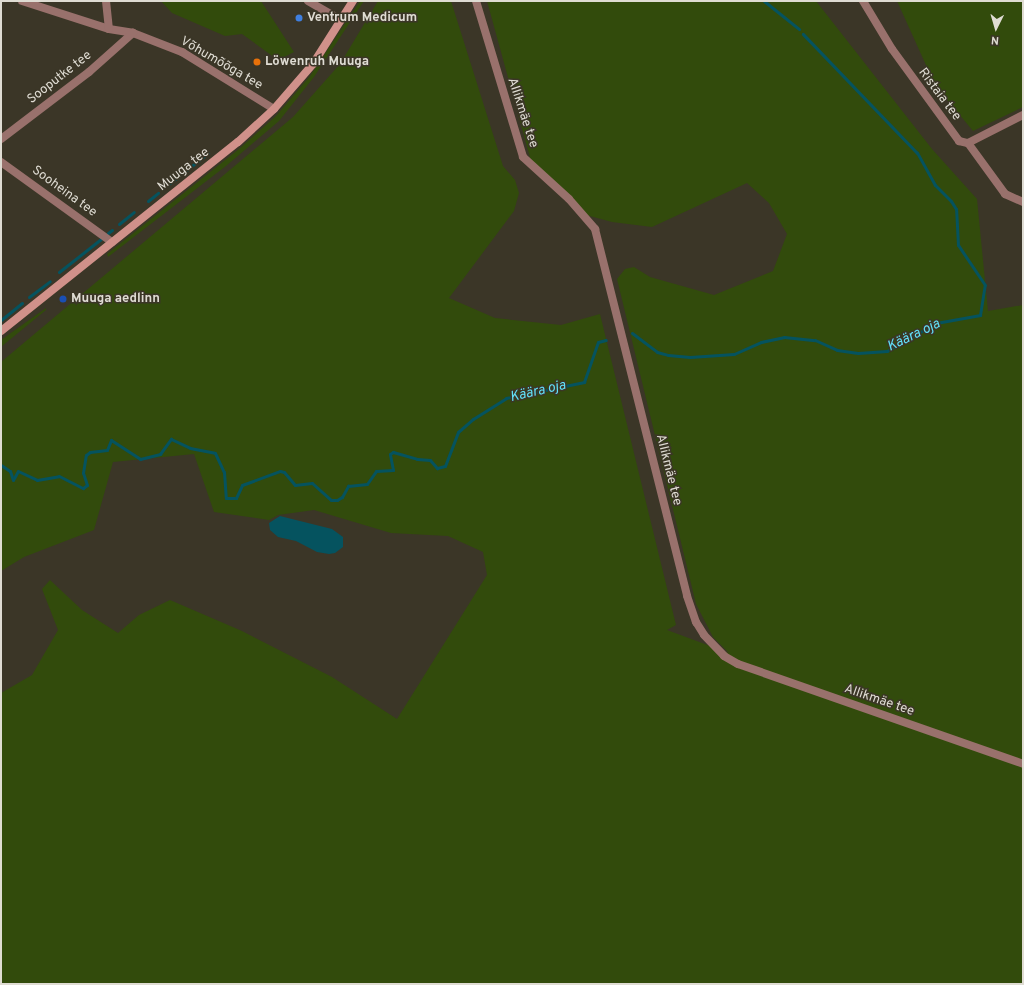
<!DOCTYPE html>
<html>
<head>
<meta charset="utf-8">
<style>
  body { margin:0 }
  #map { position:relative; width:1024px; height:985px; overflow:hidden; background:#3b3627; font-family:Overpass,sans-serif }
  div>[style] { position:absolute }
  .green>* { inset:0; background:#324b0c }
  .water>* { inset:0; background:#05535f }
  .stream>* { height:3px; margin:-1.5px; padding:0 1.5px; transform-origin:1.5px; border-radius:1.5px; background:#05535f }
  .minor>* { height:8px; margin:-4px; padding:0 4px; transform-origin:4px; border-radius:4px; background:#99716c }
  .secondary>* { height:8px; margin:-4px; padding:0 4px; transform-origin:4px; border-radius:4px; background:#d0918a }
  .dots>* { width:11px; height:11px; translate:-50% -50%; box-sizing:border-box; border:2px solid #3b3627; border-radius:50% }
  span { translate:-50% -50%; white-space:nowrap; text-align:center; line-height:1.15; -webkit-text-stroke:3px #3b3627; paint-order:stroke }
  .poi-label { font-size:13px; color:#dfdcd3; font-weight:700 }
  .left { translate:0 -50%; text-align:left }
  .street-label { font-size:13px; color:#dfdcd3 }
  .water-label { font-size:14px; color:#62e1f9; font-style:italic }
  .frame { position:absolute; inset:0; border:2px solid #dfdcd3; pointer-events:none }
  .north { position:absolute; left:976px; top:8px; width:40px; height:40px; -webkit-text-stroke:3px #3b3627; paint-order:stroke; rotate:185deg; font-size:11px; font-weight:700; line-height:16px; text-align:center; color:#dfdcd3 }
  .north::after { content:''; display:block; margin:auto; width:14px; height:18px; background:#dfdcd3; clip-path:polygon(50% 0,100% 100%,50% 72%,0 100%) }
</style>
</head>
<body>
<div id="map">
  <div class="green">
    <div style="clip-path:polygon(161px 1px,261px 1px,294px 52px,278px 60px,242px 34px,225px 36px,172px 13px)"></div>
    <div style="clip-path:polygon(360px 1px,364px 1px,314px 77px,279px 121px,226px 166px,108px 257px,107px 254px,239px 149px,276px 116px,310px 76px)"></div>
    <div style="clip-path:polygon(378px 1px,451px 1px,503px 166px,515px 180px,519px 193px,514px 211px,449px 298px,495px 318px,561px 325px,600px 314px,676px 625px,667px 630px,729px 653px,713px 637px,696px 604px,617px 279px,625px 269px,634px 267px,650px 277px,714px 295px,773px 271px,787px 234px,769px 203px,747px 183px,652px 227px,612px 222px,586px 215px,534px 172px,487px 1px,816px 1px,932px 149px,977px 199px,988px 311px,1023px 305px,1023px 984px,1px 984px,1px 693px,32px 675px,58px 630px,42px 589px,50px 580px,82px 610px,118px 633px,139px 615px,170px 600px,242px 631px,332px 677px,397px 719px,487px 575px,483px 552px,448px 536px,391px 533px,314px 510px,278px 515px,269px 520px,214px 512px,194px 454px,113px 462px,94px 530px,24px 557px,1px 571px,1px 362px,293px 117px,340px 64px)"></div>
    <div style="clip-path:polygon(897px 1px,1023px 1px,1023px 107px,973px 131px,935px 85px)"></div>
    <div style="clip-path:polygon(46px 308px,46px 310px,1px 347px,1px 340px)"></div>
  </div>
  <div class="water">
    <div style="clip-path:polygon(280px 516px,332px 529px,343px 537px,343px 547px,335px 553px,329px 554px,317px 552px,296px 541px,278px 537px,270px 530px,269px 523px)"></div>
  </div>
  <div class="stream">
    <div style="left:764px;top:1px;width:45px;rotate:38.7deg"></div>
    <div style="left:165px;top:187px;width:55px;rotate:-38.3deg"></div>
    <div style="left:148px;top:201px;width:13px;rotate:-39deg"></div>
    <div style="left:119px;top:224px;width:19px;rotate:-39deg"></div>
    <div style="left:108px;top:233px;width:5px;rotate:-37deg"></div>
    <div style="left:59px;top:272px;width:53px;rotate:-38.2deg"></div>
    <div style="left:29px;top:297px;width:26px;rotate:-37deg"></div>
    <div style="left:1px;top:320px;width:27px;rotate:-39deg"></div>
    <div style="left:632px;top:333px;width:31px;rotate:37deg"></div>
    <div style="left:657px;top:352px;width:11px;rotate:15deg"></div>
    <div style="left:668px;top:355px;width:22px;rotate:5deg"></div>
    <div style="left:690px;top:357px;width:44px;rotate:-3.9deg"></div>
    <div style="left:734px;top:354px;width:30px;rotate:-24deg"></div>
    <div style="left:761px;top:342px;width:24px;rotate:-12deg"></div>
    <div style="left:784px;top:337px;width:31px;rotate:6deg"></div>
    <div style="left:815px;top:340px;width:24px;rotate:24deg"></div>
    <div style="left:837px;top:350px;width:21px;rotate:8deg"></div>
    <div style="left:858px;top:353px;width:29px;rotate:-4deg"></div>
    <div style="left:887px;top:351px;width:56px;rotate:-29.7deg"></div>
    <div style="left:936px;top:323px;width:45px;rotate:-10.3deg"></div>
    <div style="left:980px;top:315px;width:30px;rotate:-81deg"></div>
    <div style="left:985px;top:285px;width:48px;rotate:-124deg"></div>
    <div style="left:958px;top:245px;width:36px;rotate:-93deg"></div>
    <div style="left:956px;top:209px;width:9px;rotate:-122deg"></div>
    <div style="left:951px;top:201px;width:23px;rotate:-135deg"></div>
    <div style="left:935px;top:185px;width:37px;rotate:-119deg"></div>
    <div style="left:917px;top:153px;width:165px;rotate:-133.8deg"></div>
    <div style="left:1px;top:465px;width:11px;rotate:34deg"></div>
    <div style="left:10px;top:471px;width:9px;rotate:72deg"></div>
    <div style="left:13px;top:480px;width:10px;rotate:-61deg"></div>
    <div style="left:18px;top:471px;width:21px;rotate:25deg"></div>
    <div style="left:37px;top:480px;width:22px;rotate:-10deg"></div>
    <div style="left:59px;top:476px;width:27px;rotate:27deg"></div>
    <div style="left:83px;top:488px;width:5px;rotate:-37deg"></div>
    <div style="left:87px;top:485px;width:13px;rotate:-108deg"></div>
    <div style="left:83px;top:473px;width:18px;rotate:-81deg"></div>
    <div style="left:86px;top:455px;width:5px;rotate:-37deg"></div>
    <div style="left:90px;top:452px;width:17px;rotate:-7deg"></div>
    <div style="left:107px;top:450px;width:11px;rotate:-68deg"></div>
    <div style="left:111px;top:440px;width:35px;rotate:33deg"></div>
    <div style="left:140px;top:459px;width:21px;rotate:-14deg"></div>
    <div style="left:160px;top:454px;width:19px;rotate:-54deg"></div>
    <div style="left:171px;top:439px;width:21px;rotate:25deg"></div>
    <div style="left:190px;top:448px;width:25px;rotate:11deg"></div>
    <div style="left:215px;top:453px;width:21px;rotate:65deg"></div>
    <div style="left:224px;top:472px;width:26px;rotate:86deg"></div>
    <div style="left:226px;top:498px;width:10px"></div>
    <div style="left:236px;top:498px;width:14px;rotate:-65deg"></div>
    <div style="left:242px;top:485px;width:40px;rotate:-20.2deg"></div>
    <div style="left:280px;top:471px;width:4px;rotate:14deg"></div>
    <div style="left:284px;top:472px;width:17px;rotate:50deg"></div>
    <div style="left:295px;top:485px;width:17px;rotate:-7deg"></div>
    <div style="left:312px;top:483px;width:25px;rotate:42deg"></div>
    <div style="left:331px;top:500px;width:6px"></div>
    <div style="left:337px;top:500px;width:6px;rotate:-31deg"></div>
    <div style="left:342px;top:497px;width:13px;rotate:-61deg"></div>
    <div style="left:348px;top:486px;width:19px;rotate:-6deg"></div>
    <div style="left:367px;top:484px;width:16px;rotate:-55deg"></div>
    <div style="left:376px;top:471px;width:17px;rotate:-3deg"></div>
    <div style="left:393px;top:470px;width:16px;rotate:-101deg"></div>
    <div style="left:390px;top:454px;width:4px;rotate:-34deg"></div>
    <div style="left:393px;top:452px;width:25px;rotate:16deg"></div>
    <div style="left:417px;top:459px;width:13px;rotate:4deg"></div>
    <div style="left:430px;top:460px;width:11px;rotate:49deg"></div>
    <div style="left:437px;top:468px;width:8px;rotate:-14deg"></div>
    <div style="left:445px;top:466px;width:36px;rotate:-69deg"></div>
    <div style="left:458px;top:432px;width:20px;rotate:-41deg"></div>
    <div style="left:473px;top:419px;width:39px;rotate:-32deg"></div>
    <div style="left:506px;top:398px;width:80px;rotate:-11.6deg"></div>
    <div style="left:584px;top:382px;width:42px;rotate:-70.7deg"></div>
    <div style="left:598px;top:342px;width:8px;rotate:-14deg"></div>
  </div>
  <div class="minor">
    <div style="left:22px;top:1px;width:91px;rotate:17.8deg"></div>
    <div style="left:109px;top:29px;width:24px;rotate:9deg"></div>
    <div style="left:133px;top:33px;width:53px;rotate:21.2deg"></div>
    <div style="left:182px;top:52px;width:108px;rotate:31.8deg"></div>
    <div style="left:106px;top:1px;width:28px;rotate:84deg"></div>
    <div style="left:308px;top:1px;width:38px;rotate:30deg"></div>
    <div style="left:476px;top:1px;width:163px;rotate:73.2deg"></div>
    <div style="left:523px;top:157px;width:62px;rotate:42.4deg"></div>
    <div style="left:569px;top:199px;width:40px;rotate:49deg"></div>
    <div style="left:595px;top:229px;width:378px;rotate:75.9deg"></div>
    <div style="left:687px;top:596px;width:28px;rotate:71deg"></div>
    <div style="left:696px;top:622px;width:15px;rotate:58deg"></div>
    <div style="left:704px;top:635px;width:29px;rotate:46deg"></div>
    <div style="left:724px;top:656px;width:16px;rotate:30deg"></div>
    <div style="left:738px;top:664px;width:302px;rotate:19.3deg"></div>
    <div style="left:863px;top:1px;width:56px;rotate:58.9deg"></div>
    <div style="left:892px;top:49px;width:114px;rotate:53.9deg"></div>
    <div style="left:959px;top:141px;width:9px;rotate:13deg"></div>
    <div style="left:968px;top:143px;width:62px;rotate:-27deg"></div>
    <div style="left:1px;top:139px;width:111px;rotate:-37.3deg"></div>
    <div style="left:89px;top:72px;width:59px;rotate:-41.6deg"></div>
    <div style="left:968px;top:143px;width:63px;rotate:54deg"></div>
    <div style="left:1005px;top:194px;width:20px;rotate:24deg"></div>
    <div style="left:1px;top:162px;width:137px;rotate:35.8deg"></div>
  </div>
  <div class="secondary">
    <div style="left:1px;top:331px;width:303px;rotate:-38.6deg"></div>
    <div style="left:238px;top:142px;width:49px;rotate:-42.5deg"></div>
    <div style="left:274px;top:109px;width:60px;rotate:-49.1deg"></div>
    <div style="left:313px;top:64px;width:75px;rotate:-57.6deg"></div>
  </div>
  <div class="dots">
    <div style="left:299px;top:18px;background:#3f7fe0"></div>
    <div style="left:257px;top:62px;background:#e8710a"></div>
    <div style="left:63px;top:299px;background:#1a4fb4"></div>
  </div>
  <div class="poi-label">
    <span class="left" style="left:307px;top:18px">Ventrum Medicum</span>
    <span class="left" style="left:265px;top:62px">Löwenruh Muuga</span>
    <span class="left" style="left:71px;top:299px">Muuga aedlinn</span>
  </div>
  <div class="street-label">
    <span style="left:221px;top:64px;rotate:30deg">Võhumõõga tee</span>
    <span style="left:60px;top:78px;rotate:-38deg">Sooputke tee</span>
    <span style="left:939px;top:95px;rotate:53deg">Ristaia tee</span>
    <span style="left:522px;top:113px;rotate:72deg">Allikmäe tee</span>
    <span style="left:184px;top:170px;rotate:-38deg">Muuga tee</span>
    <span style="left:64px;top:192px;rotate:36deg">Sooheina tee</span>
    <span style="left:668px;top:470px;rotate:76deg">Allikmäe tee</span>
    <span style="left:879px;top:701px;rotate:19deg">Allikmäe tee</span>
  </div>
  <div class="water-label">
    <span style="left:914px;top:336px;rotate:-26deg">Käära oja</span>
    <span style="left:538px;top:392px;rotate:-13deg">Käära oja</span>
  </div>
  <div class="frame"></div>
  <div class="north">N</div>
</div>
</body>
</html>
